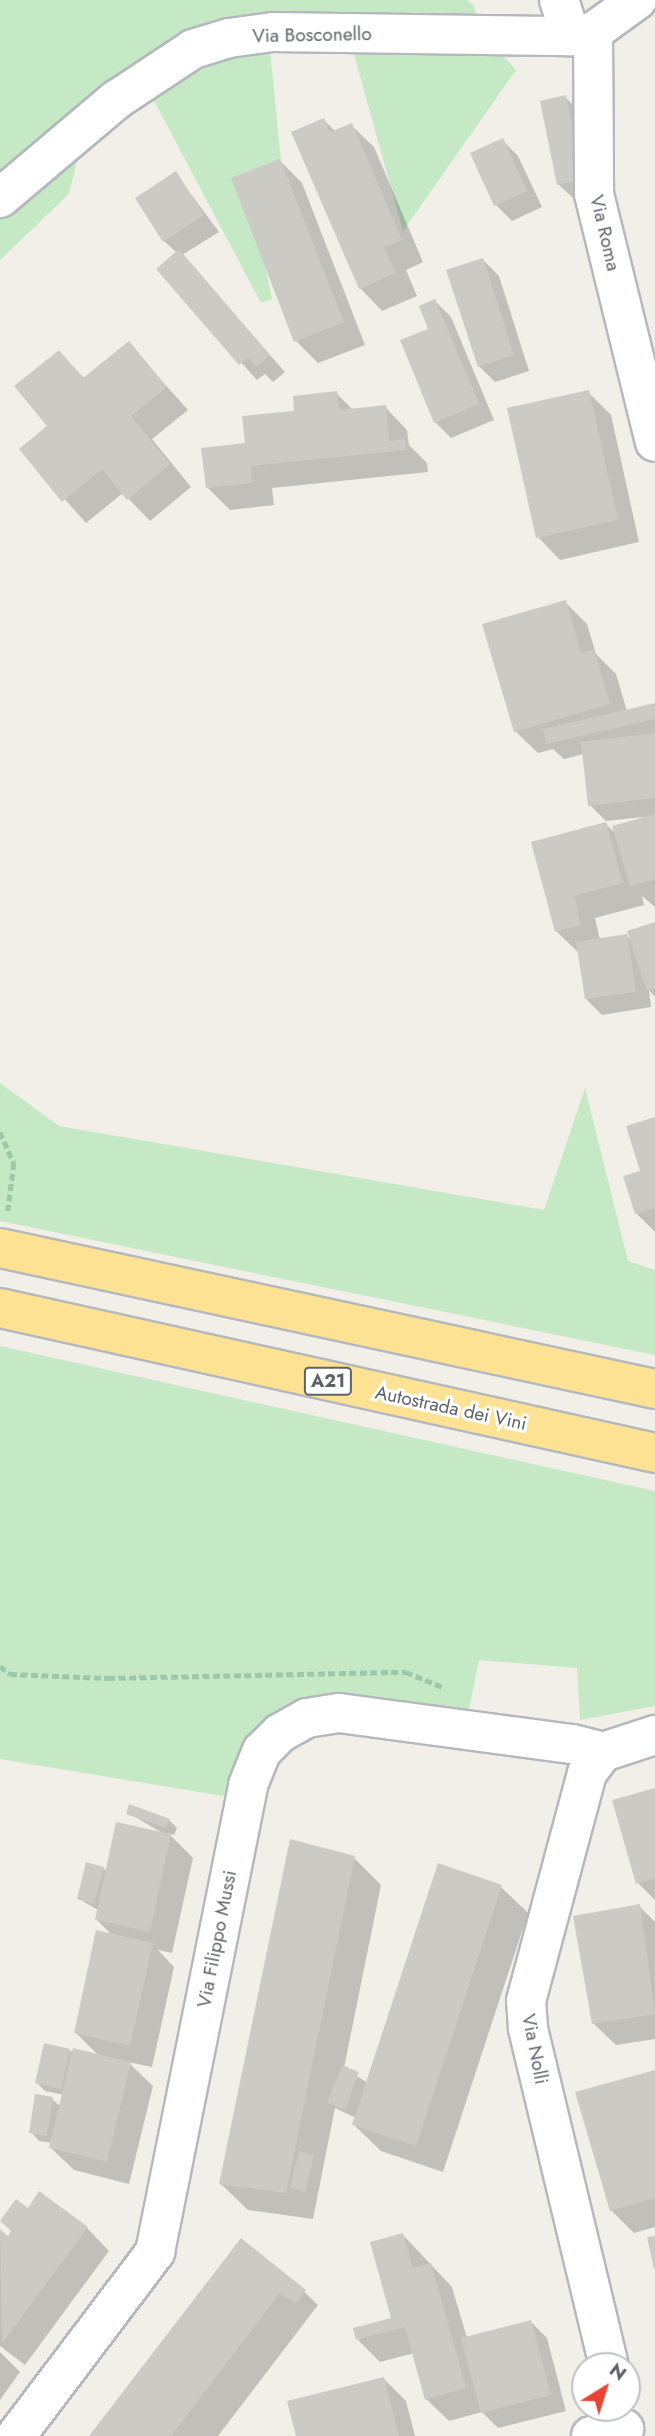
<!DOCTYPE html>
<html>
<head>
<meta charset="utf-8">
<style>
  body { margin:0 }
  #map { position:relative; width:655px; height:2436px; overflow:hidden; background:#f1efe8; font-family:Jost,sans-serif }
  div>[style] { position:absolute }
  .green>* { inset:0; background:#c5e8c5 }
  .shadow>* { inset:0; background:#0003 }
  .building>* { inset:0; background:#cccac5 }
  .path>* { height:4.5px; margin-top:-2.25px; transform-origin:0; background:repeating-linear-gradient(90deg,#9cc7a9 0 7px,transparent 0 10.5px) }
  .roads { filter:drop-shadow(2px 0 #b5b8bc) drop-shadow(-2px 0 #b5b8bc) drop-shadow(0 2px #b5b8bc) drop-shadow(0 -2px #b5b8bc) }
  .street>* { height:38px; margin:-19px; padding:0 19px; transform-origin:19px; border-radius:19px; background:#fff }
  .secondary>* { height:38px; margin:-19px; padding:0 19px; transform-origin:19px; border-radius:19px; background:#fff }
  .highway>* { height:38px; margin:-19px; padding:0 19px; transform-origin:19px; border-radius:19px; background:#fde293 }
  span { translate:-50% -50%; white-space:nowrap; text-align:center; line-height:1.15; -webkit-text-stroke:6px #fff; paint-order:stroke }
  .shield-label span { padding:2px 5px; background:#fff; border:2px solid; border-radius:5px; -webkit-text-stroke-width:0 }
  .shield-label { font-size:18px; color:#5f6368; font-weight:700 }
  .street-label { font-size:19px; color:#5f6368 }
  .north { position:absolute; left:571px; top:2352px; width:70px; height:70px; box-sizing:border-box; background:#fff; border:2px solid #bfc1c3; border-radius:50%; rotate:38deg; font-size:19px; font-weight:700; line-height:28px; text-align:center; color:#5f6368 }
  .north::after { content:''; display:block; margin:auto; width:24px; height:32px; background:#ea4335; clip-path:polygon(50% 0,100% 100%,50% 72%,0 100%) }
</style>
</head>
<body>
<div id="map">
  <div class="green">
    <div style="clip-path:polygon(0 0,467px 0,474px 6px,481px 32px,516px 70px,403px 231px,350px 40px,269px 40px,281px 161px,246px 172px,272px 299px,261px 303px,142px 78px,84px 133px,69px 194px,0 260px)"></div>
    <div style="clip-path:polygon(0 1083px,59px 1126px,544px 1210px,585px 1088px,628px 1261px,655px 1270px,655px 1355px,0 1221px)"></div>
    <div style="clip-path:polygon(0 1346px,655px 1491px,655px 1706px,580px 1720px,577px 1668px,479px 1660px,468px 1714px,326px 1697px,229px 1797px,0 1759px)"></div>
  </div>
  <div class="shadow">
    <div style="clip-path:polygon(565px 97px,581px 113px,598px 195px,575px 200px,558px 184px)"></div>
    <div style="clip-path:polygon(324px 120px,336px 132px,351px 125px,374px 147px,423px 262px,406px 270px,417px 296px,382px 311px,360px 288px)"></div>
    <div style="clip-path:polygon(502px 140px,518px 156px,542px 207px,512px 221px,496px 205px)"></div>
    <div style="clip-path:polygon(280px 161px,302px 183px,365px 345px,318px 363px,296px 341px)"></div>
    <div style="clip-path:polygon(176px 174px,219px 232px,182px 255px,285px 372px,273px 382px,265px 374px,257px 380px,158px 269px,177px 253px,164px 241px)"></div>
    <div style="clip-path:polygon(483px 260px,499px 276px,529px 371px,495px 382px,479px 366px)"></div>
    <div style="clip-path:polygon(435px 301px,451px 317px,494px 420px,451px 438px,435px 422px,431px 330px)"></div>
    <div style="clip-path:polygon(128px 343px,188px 410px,152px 439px,191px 487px,150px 521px,123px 493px,86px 523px,21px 450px,49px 426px,59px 352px,85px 379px)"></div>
    <div style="clip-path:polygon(588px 392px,611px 415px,639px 542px,560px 560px,538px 537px)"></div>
    <div style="clip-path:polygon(336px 393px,353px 410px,385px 407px,407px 430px,409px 445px,427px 463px,428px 472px,272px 488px,274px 505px,230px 510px,208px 488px,296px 412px)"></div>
    <div style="clip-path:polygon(565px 602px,587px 624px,596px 654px,616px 674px,627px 711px,655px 705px,655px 907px,642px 896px,644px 905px,595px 918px,600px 940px,627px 936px,632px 941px,655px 924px,655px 997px,649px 990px,651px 1007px,602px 1015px,586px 999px,580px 954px,556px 931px,606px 824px,617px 835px,644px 817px,606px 821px,590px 805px,584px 754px,564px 759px,553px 749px,538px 753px,515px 731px)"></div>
    <div style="clip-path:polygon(655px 1118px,655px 1232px,637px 1214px,625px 1177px,642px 1172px)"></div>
    <div style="clip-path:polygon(655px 1790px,655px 1900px,638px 1883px)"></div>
    <div style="clip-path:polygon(128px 1813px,169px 1820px,177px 1828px,174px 1835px,168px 1833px,193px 1858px,172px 1953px,158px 1950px,174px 1967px,152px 2067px,128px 2062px,153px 2086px,129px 2184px,74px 2170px,51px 2148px,52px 2143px,39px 2141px,31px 2132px,52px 2099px,61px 2107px,64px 2095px,45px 2091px,37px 2083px,69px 2051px,99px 2056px,75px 2032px,113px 1936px,96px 1919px,98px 1910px,79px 1899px,103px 1868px,107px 1872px,166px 1835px)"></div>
    <div style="clip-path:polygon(354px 1858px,381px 1885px,344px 2068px,368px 2083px,501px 1887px,528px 1913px,443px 2172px,381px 2151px,354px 2125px,356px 2118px,335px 2108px,313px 2219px,248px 2210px,221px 2184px)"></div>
    <div style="clip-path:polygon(639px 1906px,655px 1922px,655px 2039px,616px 2045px,593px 2023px)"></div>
    <div style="clip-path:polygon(655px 2071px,655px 2227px,634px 2233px,611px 2210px)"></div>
    <div style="clip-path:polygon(28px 2210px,87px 2228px,109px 2251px,25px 2365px,0 2346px,0 2232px,8px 2238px)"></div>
    <div style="clip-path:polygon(403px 2235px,452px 2287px,467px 2338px,531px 2322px,547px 2338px,566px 2411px,498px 2428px,482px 2412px,449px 2421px,426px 2399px,414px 2353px,380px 2362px,358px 2340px,394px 2319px)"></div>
    <div style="clip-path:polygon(291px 2279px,318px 2305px,218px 2436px,91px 2436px)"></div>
    <div style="clip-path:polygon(0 2352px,20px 2372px,0 2400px)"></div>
    <div style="clip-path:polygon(384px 2379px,406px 2401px,415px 2436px,298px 2436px)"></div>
  </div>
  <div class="building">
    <div style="clip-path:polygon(566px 95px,583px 180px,557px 185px,540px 101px)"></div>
    <div style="clip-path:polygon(324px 118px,330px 132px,352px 123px,402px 240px,384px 247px,396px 273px,359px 289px,291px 132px)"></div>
    <div style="clip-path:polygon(503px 138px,527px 191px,494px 206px,470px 153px)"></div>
    <div style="clip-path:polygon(280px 159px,344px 322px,294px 342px,231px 178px)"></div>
    <div style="clip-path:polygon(176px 171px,204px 215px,163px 242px,135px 198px)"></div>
    <div style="clip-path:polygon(179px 249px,270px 355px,256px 367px,248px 358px,239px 365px,156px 269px)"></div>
    <div style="clip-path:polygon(483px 258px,514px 355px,478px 367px,446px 270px)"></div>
    <div style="clip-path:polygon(435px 299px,479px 404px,434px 423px,400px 340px,428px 329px,419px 306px)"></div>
    <div style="clip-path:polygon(129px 341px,167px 387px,131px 416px,170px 464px,127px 500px,102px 469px,62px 502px,19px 449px,47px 426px,14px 386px,59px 350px,83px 378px)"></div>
    <div style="clip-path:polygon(589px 390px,618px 520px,536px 538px,507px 408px)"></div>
    <div style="clip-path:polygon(337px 391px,339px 410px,386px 405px,389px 441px,405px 439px,406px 450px,251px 466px,252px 483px,206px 488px,201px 448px,245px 443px,242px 416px,294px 411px,293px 396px)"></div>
    <div style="clip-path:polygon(566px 600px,581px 653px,594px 649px,610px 704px,514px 732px,482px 624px)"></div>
    <div style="clip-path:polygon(655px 703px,655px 719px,546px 744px,543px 729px)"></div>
    <div style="clip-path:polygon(655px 733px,655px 798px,588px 806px,581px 742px)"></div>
    <div style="clip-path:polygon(655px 814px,655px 879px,630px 886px,612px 826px)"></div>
    <div style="clip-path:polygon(606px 822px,623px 883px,574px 896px,581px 925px,555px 932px,531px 842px)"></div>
    <div style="clip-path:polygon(655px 922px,655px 989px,647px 991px,627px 931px)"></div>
    <div style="clip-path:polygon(627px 934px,636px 992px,585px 999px,576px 942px)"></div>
    <div style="clip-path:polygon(655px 1117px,655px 1208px,635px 1214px,623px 1176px,640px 1171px,626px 1126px)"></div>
    <div style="clip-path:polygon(655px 1788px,655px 1878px,636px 1884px,612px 1800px)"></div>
    <div style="clip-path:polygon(129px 1804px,170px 1819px,166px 1828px,126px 1814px)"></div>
    <div style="clip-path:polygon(116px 1822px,171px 1834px,150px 1932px,95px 1920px)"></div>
    <div style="clip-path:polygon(290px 1839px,355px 1856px,286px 2193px,219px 2184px)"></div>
    <div style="clip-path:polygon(86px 1862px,104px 1867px,94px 1904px,77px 1899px)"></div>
    <div style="clip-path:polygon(438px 1863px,502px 1885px,416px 2146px,352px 2125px)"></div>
    <div style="clip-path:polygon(640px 1904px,655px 2014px,592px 2024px,573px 1916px)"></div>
    <div style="clip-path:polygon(96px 1930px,153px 1943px,130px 2046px,74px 2033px)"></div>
    <div style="clip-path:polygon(44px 2043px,70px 2049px,61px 2089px,35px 2083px)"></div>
    <div style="clip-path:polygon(73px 2048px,131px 2062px,107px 2162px,49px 2148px)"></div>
    <div style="clip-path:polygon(342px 2065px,359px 2072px,345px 2110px,327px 2103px)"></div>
    <div style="clip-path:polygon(655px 2070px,655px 2198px,610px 2211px,575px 2092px)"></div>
    <div style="clip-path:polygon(35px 2094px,53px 2097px,47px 2136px,29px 2133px)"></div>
    <div style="clip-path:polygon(299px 2151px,314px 2155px,305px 2192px,290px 2188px)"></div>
    <div style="clip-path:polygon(39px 2191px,88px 2227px,2px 2344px,0 2229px,8px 2236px,11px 2231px,0 2221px,16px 2199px,28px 2208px)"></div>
    <div style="clip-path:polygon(403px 2233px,413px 2268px,431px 2263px,466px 2388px,425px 2400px,405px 2327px,356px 2340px,353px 2328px,391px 2318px,370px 2242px)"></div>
    <div style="clip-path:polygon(655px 2236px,655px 2269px,654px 2269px,647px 2237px)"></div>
    <div style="clip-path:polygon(241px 2238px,306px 2290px,296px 2304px,280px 2293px,171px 2436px,89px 2436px)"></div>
    <div style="clip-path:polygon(531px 2320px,551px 2395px,481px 2413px,461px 2338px)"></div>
    <div style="clip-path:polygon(384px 2377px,399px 2436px,296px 2436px,287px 2401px)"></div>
  </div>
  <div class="path">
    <div style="left:0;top:1132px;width:34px;rotate:66deg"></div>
    <div style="left:14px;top:1163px;width:48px;rotate:97.1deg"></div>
    <div style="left:0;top:1666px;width:13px;rotate:39deg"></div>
    <div style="left:10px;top:1674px;width:98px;rotate:2.3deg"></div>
    <div style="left:108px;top:1678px;width:298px;rotate:-1.2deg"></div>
    <div style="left:406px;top:1672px;width:42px;rotate:22.3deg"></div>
  </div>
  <div class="roads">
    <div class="street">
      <div style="left:559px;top:0;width:38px;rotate:72deg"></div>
      <div style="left:0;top:198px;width:152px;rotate:-40.2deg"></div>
      <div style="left:116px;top:100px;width:92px;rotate:-33.5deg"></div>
      <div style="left:193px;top:49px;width:38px;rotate:-17deg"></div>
      <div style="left:229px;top:38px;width:44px;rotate:-7.8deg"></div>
      <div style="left:273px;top:32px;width:298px;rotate:0.8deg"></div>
      <div style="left:571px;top:36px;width:22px;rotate:-10deg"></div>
      <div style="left:609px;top:2366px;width:348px;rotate:-103.5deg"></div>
      <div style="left:528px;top:2028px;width:27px;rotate:-94deg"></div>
      <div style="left:526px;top:2001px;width:236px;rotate:-75deg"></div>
      <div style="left:587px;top:1773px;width:26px;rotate:-53deg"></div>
      <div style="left:603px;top:1752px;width:55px;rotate:-18.1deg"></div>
      <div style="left:16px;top:2436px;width:231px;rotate:-52.9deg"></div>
      <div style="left:155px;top:2252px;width:476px;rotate:-78.7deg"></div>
      <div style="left:248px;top:1785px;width:37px;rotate:-68deg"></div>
      <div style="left:262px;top:1751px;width:25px;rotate:-45deg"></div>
      <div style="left:280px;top:1733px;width:31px;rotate:-29deg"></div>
      <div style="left:307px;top:1718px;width:32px;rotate:-9deg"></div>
      <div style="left:339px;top:1713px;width:235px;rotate:7.6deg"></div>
      <div style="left:572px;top:1744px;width:32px;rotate:14deg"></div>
      <div style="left:591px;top:2436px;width:34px;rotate:-12deg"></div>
    </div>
    <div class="secondary">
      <div style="left:637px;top:0;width:54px;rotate:144deg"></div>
      <div style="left:593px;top:32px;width:162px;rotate:89.6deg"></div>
      <div style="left:594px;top:194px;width:255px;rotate:76.2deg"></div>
    </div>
    <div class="highway">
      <div style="left:0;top:1248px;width:670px;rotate:12.15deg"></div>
      <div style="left:0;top:1308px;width:671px;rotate:12.48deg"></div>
    </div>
  </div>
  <div class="shield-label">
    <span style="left:328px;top:1381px">A21</span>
  </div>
  <div class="street-label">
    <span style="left:312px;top:35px;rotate:-1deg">Via Bosconello</span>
    <span style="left:605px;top:233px;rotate:77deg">Via Roma</span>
    <span style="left:451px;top:1408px;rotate:12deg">Autostrada dei Vini</span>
    <span style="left:217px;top:1939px;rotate:-79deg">Via Filippo Mussi</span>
    <span style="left:535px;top:2049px;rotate:79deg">Via Nolli</span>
  </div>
  <div class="north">N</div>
</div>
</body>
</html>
